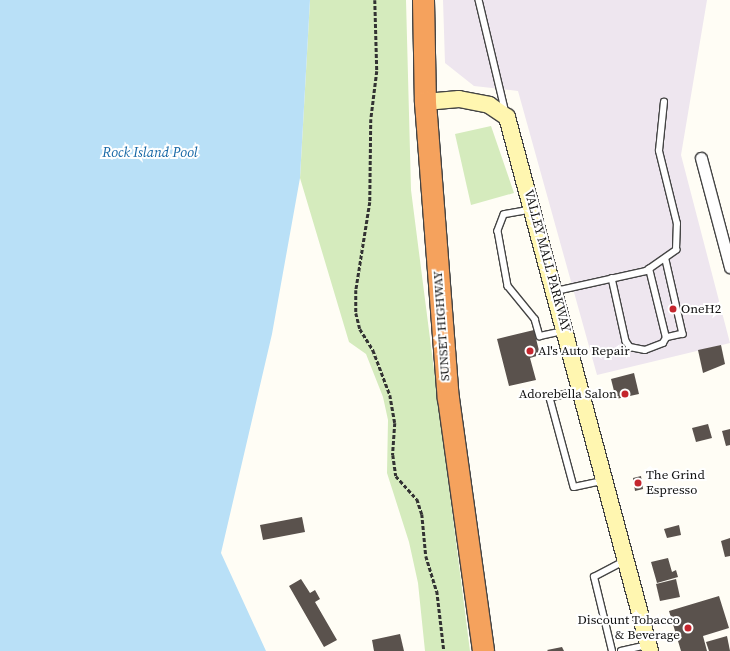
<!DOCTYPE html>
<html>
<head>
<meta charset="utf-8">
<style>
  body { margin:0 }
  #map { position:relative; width:730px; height:651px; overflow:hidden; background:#fffdf5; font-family:"Source Serif 4",serif }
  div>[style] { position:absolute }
  .industrial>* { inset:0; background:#eee6ef }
  .green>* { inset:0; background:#d5ebbd }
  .water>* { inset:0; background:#b9e0f7 }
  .building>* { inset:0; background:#5a524d }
  .path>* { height:2.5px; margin-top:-1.25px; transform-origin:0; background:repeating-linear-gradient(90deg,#333 0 4px,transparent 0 6px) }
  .roads { filter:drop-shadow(1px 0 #444) drop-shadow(-1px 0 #444) drop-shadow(0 1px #444) drop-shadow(0 -1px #444) }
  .lane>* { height:5.5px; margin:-2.75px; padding:0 2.75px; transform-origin:2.75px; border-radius:2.75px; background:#fff }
  .street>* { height:11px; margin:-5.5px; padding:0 5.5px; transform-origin:5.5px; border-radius:5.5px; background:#fff }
  .secondary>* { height:16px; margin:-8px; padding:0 8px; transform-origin:8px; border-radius:8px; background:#fff6b0 }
  .highway>* { height:21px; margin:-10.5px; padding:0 10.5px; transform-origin:10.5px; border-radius:10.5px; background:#f5a25d }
  .dots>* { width:11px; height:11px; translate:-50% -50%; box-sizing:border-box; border:2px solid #fff; border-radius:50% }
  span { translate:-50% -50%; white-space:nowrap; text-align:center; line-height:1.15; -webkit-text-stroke:4px #fff; paint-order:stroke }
  .street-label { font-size:13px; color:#111 }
  .poi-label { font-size:13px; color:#111 }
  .left { translate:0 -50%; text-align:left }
  .right { translate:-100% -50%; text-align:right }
  .water-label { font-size:14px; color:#1768a6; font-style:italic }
</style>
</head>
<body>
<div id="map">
  <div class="industrial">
    <div style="clip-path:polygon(443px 0,707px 0,681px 155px,730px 343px,597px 375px,518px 91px,474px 86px,445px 63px)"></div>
  </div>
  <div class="green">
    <div style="clip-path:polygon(310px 0,406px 0,411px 190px,470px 651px,425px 651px,418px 583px,409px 542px,387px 473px,388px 420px,383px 397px,366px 354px,349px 342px,300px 178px)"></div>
    <div style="clip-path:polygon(491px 126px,514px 193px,471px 205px,455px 134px)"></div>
  </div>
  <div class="water">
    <div style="clip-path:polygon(0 0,310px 0,300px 178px,272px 334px,221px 553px,266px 651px,0 651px)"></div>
  </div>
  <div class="building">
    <div style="clip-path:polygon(534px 330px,540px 355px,530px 358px,536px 380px,509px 386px,497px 339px)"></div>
    <div style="clip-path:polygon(721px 345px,725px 364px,703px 373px,698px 350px)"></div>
    <div style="clip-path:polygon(634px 373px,639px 394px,616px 399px,611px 379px)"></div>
    <div style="clip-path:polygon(708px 424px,712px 438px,696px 442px,692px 428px)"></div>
    <div style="clip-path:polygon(730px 429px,730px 445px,726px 446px,722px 431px)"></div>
    <div style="clip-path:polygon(641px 476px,643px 489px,635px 491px,633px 478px)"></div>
    <div style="clip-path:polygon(302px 517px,305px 532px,263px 540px,260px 525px)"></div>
    <div style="clip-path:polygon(679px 525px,681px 535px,667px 538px,664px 529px)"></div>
    <div style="clip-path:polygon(730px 538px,730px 556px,725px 557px,721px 541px)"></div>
    <div style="clip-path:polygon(668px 558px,672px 572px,676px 570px,678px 577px,657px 583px,651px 562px)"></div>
    <div style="clip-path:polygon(301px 579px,310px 593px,315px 590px,320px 599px,315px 602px,337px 640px,324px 647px,289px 586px)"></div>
    <div style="clip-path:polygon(676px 579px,680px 597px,660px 601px,656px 584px)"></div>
    <div style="clip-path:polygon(719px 596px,729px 628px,703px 636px,707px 651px,681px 651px,669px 611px)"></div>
    <div style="clip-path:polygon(400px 634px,404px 651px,374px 651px,372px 640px)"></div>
    <div style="clip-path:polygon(727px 636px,730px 651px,709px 651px,706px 642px)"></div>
    <div style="clip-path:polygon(562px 647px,564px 651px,548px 651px,547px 650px)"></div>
  </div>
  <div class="path">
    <div style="left:375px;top:0;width:71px;rotate:88.4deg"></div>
    <div style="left:377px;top:71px;width:48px;rotate:97.1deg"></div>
    <div style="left:371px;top:119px;width:83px;rotate:90.7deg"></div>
    <div style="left:370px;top:202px;width:89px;rotate:99deg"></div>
    <div style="left:356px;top:290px;width:23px;rotate:90deg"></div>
    <div style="left:356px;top:313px;width:16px;rotate:76deg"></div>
    <div style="left:360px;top:329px;width:25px;rotate:58deg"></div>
    <div style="left:373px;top:350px;width:48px;rotate:69.3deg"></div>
    <div style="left:390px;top:395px;width:28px;rotate:80deg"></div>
    <div style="left:395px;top:423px;width:32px;rotate:94deg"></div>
    <div style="left:393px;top:455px;width:21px;rotate:82deg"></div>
    <div style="left:396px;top:476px;width:31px;rotate:48deg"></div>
    <div style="left:417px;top:499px;width:16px;rotate:72deg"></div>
    <div style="left:422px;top:514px;width:42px;rotate:84.6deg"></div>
    <div style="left:426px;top:556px;width:37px;rotate:73deg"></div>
    <div style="left:437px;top:591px;width:60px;rotate:83.3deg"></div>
  </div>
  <div class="roads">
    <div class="lane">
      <div style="left:479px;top:0;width:116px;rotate:76.6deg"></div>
      <div style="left:531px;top:210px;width:27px;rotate:170deg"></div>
      <div style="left:504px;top:215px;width:17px;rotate:111deg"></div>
      <div style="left:498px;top:231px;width:56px;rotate:79.7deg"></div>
      <div style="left:508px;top:286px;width:43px;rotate:50.7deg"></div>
      <div style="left:535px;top:319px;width:18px;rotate:74deg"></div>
      <div style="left:540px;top:336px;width:24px;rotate:-12deg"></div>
      <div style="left:666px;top:260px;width:76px;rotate:77.1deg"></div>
      <div style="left:683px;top:334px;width:17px;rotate:167deg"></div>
      <div style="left:612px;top:278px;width:65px;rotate:77.5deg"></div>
      <div style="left:626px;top:341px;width:7px;rotate:56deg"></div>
      <div style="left:630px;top:347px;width:15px;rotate:11deg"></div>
      <div style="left:645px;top:350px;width:19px;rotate:-21deg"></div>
      <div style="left:663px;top:343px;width:6px;rotate:-59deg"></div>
      <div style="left:666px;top:338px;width:71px;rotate:-103.8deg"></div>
      <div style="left:556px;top:291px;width:92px;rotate:-12.5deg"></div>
      <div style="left:646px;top:271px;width:37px;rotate:-35deg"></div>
      <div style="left:676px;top:250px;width:26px;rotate:-88deg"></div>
      <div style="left:677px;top:224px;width:75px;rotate:-103.9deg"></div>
      <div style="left:659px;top:151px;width:49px;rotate:-84.2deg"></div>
      <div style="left:579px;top:391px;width:30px;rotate:166deg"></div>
      <div style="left:550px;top:398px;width:92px;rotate:74.9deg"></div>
      <div style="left:574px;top:487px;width:30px;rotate:-12deg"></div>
      <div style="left:612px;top:651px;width:76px;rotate:-103.7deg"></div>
      <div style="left:594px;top:577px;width:34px;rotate:-28deg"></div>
      <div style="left:621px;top:651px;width:28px;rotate:-13deg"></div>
    </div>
    <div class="street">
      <div style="left:701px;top:158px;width:113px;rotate:75.1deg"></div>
    </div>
    <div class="secondary">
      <div style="left:425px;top:102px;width:34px;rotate:-5deg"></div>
      <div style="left:459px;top:99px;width:31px;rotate:11deg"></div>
      <div style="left:489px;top:105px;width:22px;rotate:34deg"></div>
      <div style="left:507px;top:117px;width:553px;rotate:75.01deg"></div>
    </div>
    <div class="highway">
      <div style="left:423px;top:0;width:102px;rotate:88.9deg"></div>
      <div style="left:425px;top:102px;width:297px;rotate:85.6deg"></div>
      <div style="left:448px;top:398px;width:255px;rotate:82.1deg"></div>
    </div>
  </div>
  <div class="dots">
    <div style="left:673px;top:309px;background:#c4262e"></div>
    <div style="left:530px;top:351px;background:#c4262e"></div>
    <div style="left:625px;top:394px;background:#c4262e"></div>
    <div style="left:638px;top:483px;background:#c4262e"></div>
    <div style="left:688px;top:628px;background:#c4262e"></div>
  </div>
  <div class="street-label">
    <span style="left:547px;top:261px;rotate:75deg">VALLEY MALL PARKWAY</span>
    <span style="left:442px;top:326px;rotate:-94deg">SUNSET HIGHWAY</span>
  </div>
  <div class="poi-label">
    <span class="left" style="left:681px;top:309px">OneH2</span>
    <span class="left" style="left:538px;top:351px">Al's Auto Repair</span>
    <span class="right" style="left:617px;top:394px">Adorebella Salon</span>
    <span class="left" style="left:646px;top:483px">The Grind<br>Espresso</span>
    <span class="right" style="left:680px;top:628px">Discount Tobacco<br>&amp; Beverage</span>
  </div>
  <div class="water-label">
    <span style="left:150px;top:152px">Rock Island Pool</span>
  </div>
</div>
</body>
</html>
